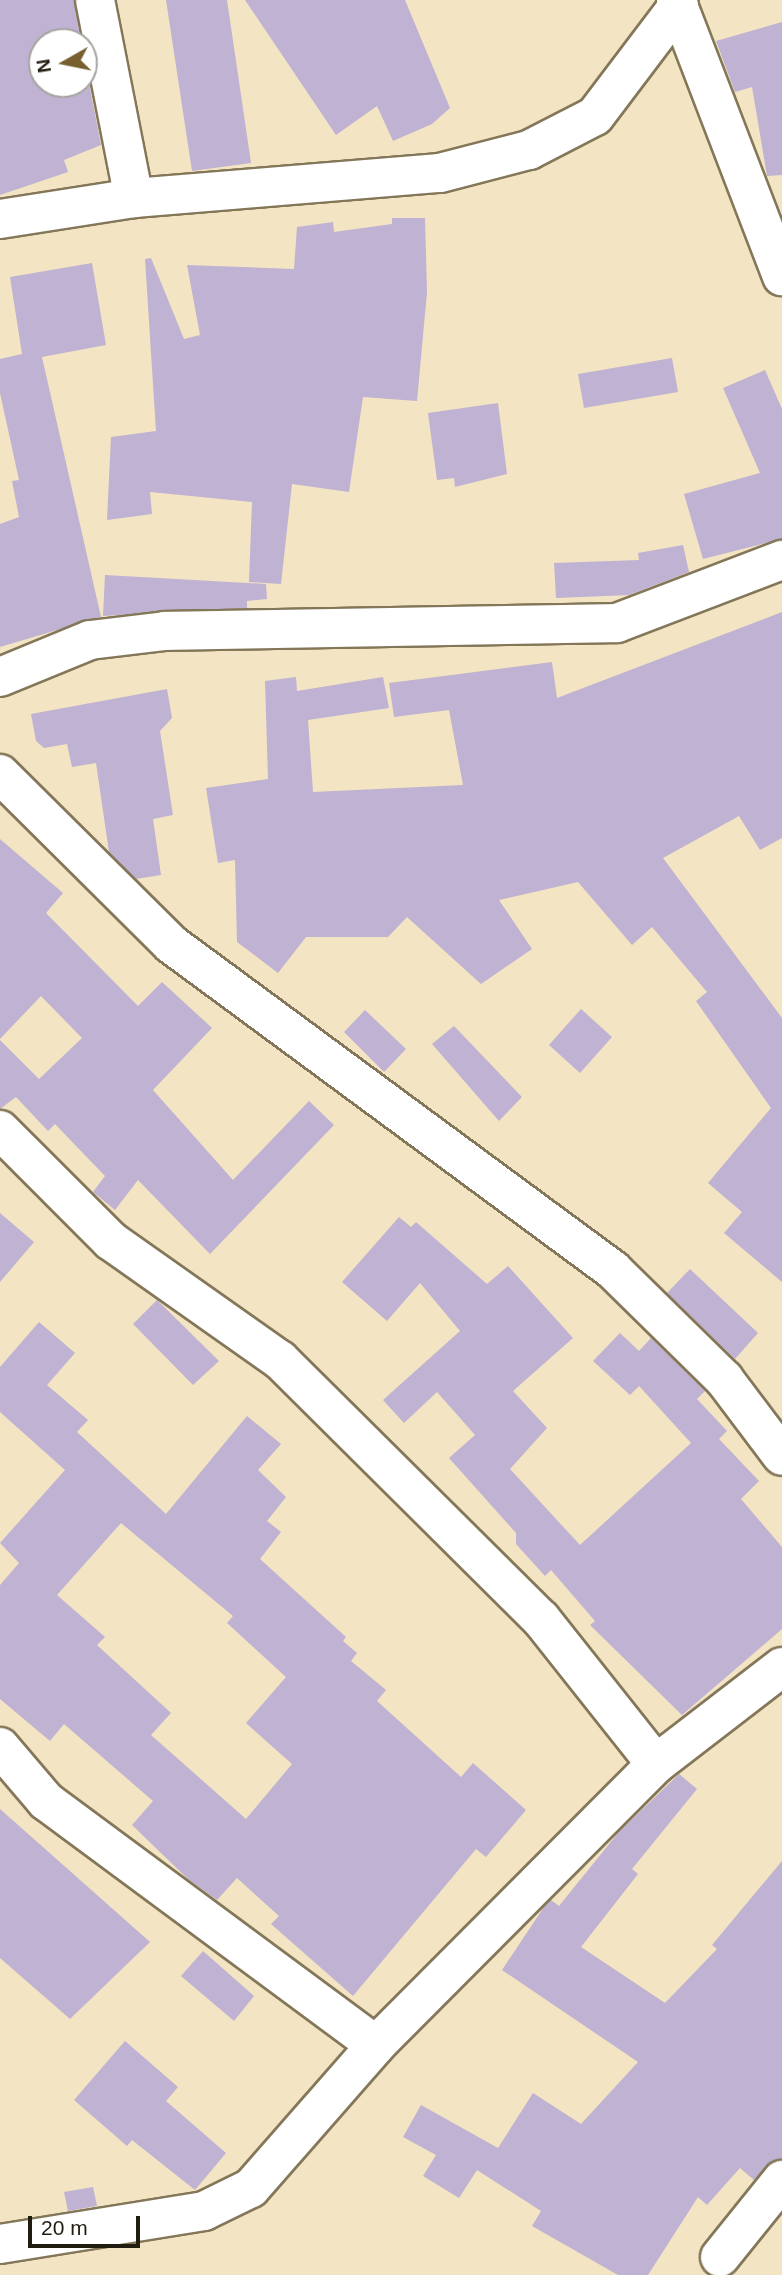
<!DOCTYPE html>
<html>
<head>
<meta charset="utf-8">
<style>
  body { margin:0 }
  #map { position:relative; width:782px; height:2275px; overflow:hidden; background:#f3e4c3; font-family:Helvetica,sans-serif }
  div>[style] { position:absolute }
  .building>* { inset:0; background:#bfb2d2 }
  .roads { filter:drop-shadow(2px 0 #847759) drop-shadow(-2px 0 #847759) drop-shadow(0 2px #847759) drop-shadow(0 -2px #847759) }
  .minor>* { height:38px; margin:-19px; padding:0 19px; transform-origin:19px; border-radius:19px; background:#fff }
  .tertiary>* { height:38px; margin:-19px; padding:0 19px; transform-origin:19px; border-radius:19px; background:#fff }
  span { translate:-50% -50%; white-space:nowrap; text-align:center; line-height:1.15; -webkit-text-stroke:6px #fff; paint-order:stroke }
  .north { position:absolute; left:28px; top:28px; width:70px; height:70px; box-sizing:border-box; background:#fff; border:2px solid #a6a49f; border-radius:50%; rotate:261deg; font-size:19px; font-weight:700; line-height:28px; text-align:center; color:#211c10 }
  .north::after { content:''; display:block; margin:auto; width:24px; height:32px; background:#785f30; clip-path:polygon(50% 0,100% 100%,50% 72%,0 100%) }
  .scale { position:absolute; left:28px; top:2216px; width:112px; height:32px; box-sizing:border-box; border:4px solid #211c10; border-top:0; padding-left:9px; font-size:21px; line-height:24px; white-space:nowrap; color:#211c10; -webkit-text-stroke:5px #fff; paint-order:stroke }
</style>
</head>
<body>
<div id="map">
  <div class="building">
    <div style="clip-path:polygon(0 0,74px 0,81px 42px,42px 42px,42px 84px,84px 84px,84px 57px,101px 145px,64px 160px,68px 172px,0 195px)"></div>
    <div style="clip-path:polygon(166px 0,227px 0,251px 163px,192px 171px)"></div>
    <div style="clip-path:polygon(245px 0,405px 0,450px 108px,432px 124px,393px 141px,377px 106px,336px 135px)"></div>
    <div style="clip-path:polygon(782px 22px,782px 175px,767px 176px,752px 87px,735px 92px,716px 41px)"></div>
    <div style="clip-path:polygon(392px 218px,425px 218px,427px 292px,417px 401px,363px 397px,349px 492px,292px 484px,281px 584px,249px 582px,252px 502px,150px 492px,152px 514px,107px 520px,111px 437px,156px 431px,145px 259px,151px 258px,184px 339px,200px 335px,187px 265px,294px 269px,297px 227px,333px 222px,334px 232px,392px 224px)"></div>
    <div style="clip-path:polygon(92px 263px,106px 345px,42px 357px,101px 617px,0 647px,0 524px,19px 517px,12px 481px,19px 480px,0 393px,0 359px,22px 354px,10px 277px)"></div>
    <div style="clip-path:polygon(672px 358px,678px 392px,584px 408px,578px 374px)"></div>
    <div style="clip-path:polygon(765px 370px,782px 409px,782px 539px,703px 559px,684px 494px,760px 473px,723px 388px)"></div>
    <div style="clip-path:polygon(498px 403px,507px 474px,455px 487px,454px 478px,437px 480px,428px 413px)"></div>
    <div style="clip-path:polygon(683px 545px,689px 572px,629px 595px,556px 598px,554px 563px,639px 560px,638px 553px)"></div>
    <div style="clip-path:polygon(105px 575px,266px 584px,267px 599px,247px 601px,247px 608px,103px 616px)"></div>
    <div style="clip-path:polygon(782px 612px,782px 838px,760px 850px,739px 816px,663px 858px,782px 1018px,782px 1282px,724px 1233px,742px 1212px,708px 1183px,771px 1108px,696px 1001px,707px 992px,652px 927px,632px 945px,578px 882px,499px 900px,532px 949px,481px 984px,407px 917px,388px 937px,306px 937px,278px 973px,237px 942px,235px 860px,218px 863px,206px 788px,268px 779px,265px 681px,296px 677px,297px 691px,383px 677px,389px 708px,308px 720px,313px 792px,463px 785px,449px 710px,394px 717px,389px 683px,552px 662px,557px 698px)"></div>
    <div style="clip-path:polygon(167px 689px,172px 718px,160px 731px,173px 815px,153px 819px,161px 875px,136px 879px,109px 852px,96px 763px,72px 767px,67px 744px,44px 748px,36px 741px,31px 714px)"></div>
    <div style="clip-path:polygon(0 839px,63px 893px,46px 913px,138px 1006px,162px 982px,212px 1028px,153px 1090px,233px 1180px,309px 1101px,334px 1125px,210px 1254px,138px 1180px,115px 1210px,93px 1192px,105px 1176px,55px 1124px,48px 1131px,16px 1097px,0 1109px,0 1040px,39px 1079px,82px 1038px,41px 996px,0 1039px)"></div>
    <div style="clip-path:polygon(581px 1009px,612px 1037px,580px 1073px,549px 1045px)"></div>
    <div style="clip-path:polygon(365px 1010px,406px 1049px,384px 1072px,344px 1032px)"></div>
    <div style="clip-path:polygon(454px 1026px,522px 1097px,499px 1121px,432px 1044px)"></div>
    <div style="clip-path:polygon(0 1213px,34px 1242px,0 1282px)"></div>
    <div style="clip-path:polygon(399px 1217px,411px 1227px,416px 1222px,487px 1284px,508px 1266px,573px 1338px,513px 1391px,547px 1428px,510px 1469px,580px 1545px,691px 1443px,639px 1386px,630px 1395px,593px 1361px,620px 1333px,639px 1351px,651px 1338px,705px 1391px,697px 1399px,727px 1431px,719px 1439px,759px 1481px,741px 1499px,782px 1547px,782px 1629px,682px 1715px,590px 1625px,595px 1621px,551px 1570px,545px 1576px,516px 1544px,516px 1533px,449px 1458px,475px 1435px,437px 1392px,404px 1423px,383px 1400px,460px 1331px,420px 1283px,387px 1321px,342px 1282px)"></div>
    <div style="clip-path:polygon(690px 1269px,758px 1333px,735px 1359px,667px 1293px)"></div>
    <div style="clip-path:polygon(157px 1300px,219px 1361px,193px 1385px,133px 1324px)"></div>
    <div style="clip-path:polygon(evenodd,39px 1322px,75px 1353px,47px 1385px,88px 1420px,77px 1432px,166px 1514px,247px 1416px,281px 1444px,258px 1470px,286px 1497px,267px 1521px,281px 1532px,260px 1559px,346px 1637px,343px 1641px,357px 1653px,351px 1661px,386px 1690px,377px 1701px,461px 1777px,473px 1763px,526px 1810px,486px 1857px,476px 1849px,353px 1996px,271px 1924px,279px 1916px,237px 1878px,217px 1900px,188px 1879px,132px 1825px,153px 1801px,64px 1724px,50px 1741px,0 1699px,0 1585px,19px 1563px,0 1543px,65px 1470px,0 1412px,0 1367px,39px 1322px,121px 1523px,233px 1616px,227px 1623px,286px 1677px,246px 1723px,292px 1764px,246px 1819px,151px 1735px,171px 1713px,97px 1645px,105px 1637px,57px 1595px,121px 1523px)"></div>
    <div style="clip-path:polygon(679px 1774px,697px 1789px,632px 1869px,638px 1874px,581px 1947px,665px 2003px,717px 1949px,712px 1945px,782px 1861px,782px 2159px,754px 2180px,740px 2168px,707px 2205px,698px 2197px,648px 2275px,618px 2275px,532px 2226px,541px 2211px,477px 2170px,459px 2198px,423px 2176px,436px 2155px,403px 2137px,421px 2105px,498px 2148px,533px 2093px,581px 2124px,638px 2062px,502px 1970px,544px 1907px,551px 1900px,559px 1906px,618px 1833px)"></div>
    <div style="clip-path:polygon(0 1809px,150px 1942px,70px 2019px,0 1958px)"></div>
    <div style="clip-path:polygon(203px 1951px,254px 1996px,234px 2021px,181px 1976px)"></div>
    <div style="clip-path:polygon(125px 2041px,178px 2087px,166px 2101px,226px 2153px,195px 2190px,132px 2140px,127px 2146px,74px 2100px)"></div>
    <div style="clip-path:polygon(93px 2187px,97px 2206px,68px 2211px,64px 2192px)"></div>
  </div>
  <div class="roads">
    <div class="minor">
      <div style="left:95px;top:0;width:202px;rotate:78.9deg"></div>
      <div style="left:0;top:219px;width:136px;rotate:-8.9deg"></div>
      <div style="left:134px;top:198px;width:307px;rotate:-4.7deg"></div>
      <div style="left:440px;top:173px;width:92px;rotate:-14.5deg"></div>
      <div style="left:529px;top:150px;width:74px;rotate:-27.3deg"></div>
      <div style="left:595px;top:116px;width:139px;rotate:-52.9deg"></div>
      <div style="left:0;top:677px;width:97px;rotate:-22.3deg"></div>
      <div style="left:90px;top:640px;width:76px;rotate:-6.8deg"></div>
      <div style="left:165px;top:631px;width:452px;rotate:-1deg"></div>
      <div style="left:617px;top:623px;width:177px;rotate:-20.9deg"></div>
      <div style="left:0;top:774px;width:241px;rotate:44.8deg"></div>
      <div style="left:171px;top:944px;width:549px;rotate:36.41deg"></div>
      <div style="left:613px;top:1270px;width:156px;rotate:44.5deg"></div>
      <div style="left:724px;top:1379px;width:96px;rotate:53deg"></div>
      <div style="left:0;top:1130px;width:157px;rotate:45deg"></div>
      <div style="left:111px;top:1241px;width:207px;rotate:35.2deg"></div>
      <div style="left:280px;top:1360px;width:368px;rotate:44.8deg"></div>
      <div style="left:541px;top:1619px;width:185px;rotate:51.6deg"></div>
      <div style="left:0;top:1747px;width:71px;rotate:49.6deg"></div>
      <div style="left:46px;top:1801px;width:410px;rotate:36.5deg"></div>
      <div style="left:0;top:2244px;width:207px;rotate:-9.2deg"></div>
      <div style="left:204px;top:2211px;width:52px;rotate:-26.1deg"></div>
      <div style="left:251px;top:2188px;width:190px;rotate:-48.8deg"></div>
      <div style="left:376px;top:2045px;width:397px;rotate:-45.1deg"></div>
      <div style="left:656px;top:1764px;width:159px;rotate:-37.6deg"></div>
      <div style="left:720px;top:2257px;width:99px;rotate:-51.2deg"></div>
    </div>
    <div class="tertiary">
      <div style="left:676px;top:0;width:296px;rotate:69deg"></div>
    </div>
  </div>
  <div class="north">N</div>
  <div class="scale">20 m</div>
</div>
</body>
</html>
